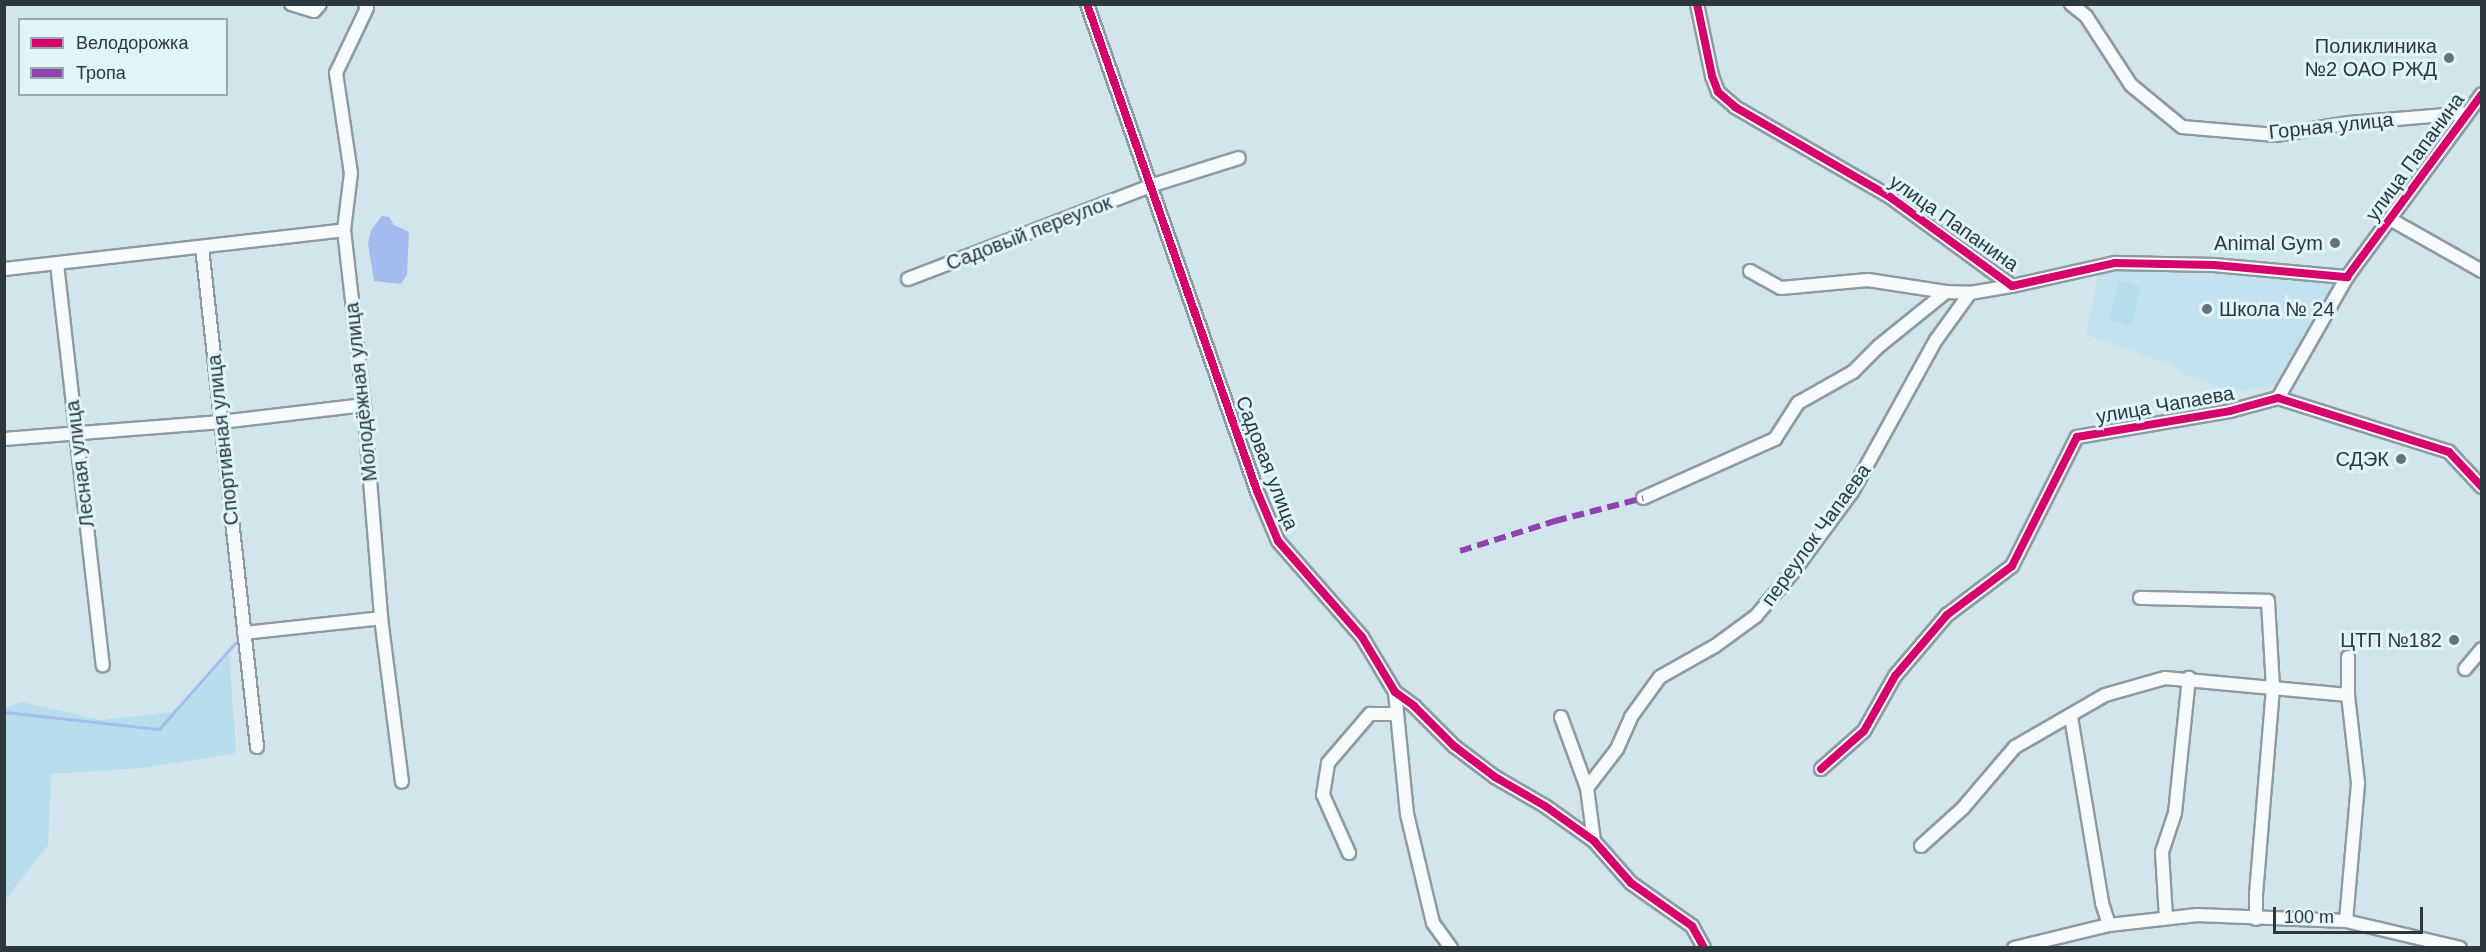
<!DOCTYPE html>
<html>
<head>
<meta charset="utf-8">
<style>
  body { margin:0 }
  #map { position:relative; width:2486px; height:952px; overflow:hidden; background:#d2e4ec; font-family:Helvetica,sans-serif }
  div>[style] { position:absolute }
  .built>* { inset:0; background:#c3e2ef }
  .green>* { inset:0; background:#b8deee }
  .water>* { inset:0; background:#a4bbef }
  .stream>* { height:3px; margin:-1.5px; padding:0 1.5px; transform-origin:1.5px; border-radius:1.5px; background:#a4bbef }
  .roads { filter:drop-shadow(2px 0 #8d9ba1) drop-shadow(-2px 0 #8d9ba1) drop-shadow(0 2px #8d9ba1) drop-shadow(0 -2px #8d9ba1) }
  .street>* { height:12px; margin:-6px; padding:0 6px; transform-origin:6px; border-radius:6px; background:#f8fbfc }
  .quiet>* { height:6px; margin-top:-3px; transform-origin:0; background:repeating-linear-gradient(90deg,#8e44ad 0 12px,transparent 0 18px) }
  .cycleway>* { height:8px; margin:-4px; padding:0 4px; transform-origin:4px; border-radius:4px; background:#d6006c }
  .dots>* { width:16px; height:16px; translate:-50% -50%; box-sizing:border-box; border:3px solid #e0f4fc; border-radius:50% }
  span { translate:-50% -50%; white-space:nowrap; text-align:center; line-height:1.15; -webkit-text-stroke:6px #e0f4fc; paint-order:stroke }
  .poi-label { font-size:20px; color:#2b383d }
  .right { translate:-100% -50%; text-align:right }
  .left { translate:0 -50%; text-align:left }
  .street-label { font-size:20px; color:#2b383d }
  .frame { position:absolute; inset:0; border:6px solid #2b383d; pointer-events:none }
  .legend { position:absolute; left:18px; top:18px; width:210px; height:78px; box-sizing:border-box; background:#e0f4fc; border:2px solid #98a9b0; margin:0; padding:8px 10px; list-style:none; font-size:18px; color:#2b383d }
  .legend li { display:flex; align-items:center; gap:12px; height:30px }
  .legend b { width:30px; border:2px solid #98a9b0 }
  .scale { position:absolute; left:2273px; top:907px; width:150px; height:27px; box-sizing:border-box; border:3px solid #2b383d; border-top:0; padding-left:8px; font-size:18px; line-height:21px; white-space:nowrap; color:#2b383d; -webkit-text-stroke:4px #e0f4fc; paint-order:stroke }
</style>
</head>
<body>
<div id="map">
  <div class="built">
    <div style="clip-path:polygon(2118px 266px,2229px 271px,2337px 284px,2279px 385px,2232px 392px,2184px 374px,2172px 365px,2086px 335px,2098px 276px)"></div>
  </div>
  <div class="green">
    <div style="clip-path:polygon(2119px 281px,2141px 286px,2131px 326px,2109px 320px)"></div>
    <div style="clip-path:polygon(229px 654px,236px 753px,143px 768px,51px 774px,48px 845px,5px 900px,5px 708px,22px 702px,100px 720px,177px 712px)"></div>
  </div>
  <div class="water">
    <div style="clip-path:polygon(382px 216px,389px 217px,394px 225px,409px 232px,407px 275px,401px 284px,374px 281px,368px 243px,371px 230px)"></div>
  </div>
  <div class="stream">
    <div style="left:4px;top:712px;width:156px;rotate:6.3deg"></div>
    <div style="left:159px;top:729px;width:115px;rotate:-48.5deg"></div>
  </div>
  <div class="roads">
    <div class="street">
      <div style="left:291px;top:4px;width:24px;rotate:17deg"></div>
      <div style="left:314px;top:11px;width:9px;rotate:-49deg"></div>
      <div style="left:365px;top:4px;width:4px;rotate:63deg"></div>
      <div style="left:367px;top:8px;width:72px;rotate:115.5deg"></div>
      <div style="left:336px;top:73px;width:101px;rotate:81.5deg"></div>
      <div style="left:351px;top:173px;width:57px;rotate:97deg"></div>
      <div style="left:344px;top:230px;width:176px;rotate:83.5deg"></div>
      <div style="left:364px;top:405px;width:214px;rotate:85.4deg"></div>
      <div style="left:381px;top:618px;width:165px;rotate:82.7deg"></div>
      <div style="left:1087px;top:4px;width:516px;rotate:70.76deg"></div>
      <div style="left:1257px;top:491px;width:54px;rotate:67.2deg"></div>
      <div style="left:1278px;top:541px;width:128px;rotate:48.8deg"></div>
      <div style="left:1362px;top:637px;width:64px;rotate:59deg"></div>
      <div style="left:1395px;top:692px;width:24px;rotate:36deg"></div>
      <div style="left:1414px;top:706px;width:57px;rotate:45deg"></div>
      <div style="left:1454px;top:746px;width:51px;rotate:37.1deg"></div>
      <div style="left:1495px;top:777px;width:58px;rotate:30.1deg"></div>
      <div style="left:1545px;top:806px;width:60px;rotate:35.5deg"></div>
      <div style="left:1594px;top:841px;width:56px;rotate:48.6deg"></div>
      <div style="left:1631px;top:883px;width:75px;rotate:35.2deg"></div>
      <div style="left:1692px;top:926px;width:25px;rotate:61deg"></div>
      <div style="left:1697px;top:4px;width:74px;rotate:78.2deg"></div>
      <div style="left:1712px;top:76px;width:17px;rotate:69deg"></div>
      <div style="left:1718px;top:92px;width:23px;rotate:41deg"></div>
      <div style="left:1735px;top:107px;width:179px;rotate:30.1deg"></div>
      <div style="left:1890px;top:197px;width:151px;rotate:36.1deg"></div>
      <div style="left:2012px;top:286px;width:106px;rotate:-12.6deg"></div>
      <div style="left:2115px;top:263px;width:99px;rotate:1.2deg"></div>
      <div style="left:2214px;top:265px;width:134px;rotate:5.2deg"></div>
      <div style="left:2347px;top:277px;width:227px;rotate:-53.6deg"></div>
      <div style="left:2071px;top:4px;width:19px;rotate:39deg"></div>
      <div style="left:2086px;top:16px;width:82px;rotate:56.9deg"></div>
      <div style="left:2131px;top:85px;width:66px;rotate:39.5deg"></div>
      <div style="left:2182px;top:127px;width:94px;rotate:4.9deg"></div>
      <div style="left:2276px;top:135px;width:74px;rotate:-9.3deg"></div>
      <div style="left:2349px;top:123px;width:118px;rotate:-4.8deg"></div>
      <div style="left:2390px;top:219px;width:106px;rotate:29.5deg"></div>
      <div style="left:202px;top:247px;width:503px;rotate:83.72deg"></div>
      <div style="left:57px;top:264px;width:404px;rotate:83.5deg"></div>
      <div style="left:4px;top:269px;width:342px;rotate:-6.5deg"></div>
      <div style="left:1750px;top:271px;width:35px;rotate:29deg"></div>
      <div style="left:1781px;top:288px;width:87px;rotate:-5.3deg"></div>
      <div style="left:1868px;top:280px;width:79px;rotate:8.7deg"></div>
      <div style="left:908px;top:279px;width:259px;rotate:-21deg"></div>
      <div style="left:1150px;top:186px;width:93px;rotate:-17.5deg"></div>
      <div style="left:2278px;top:398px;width:139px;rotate:-60.3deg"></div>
      <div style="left:4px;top:439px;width:218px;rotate:-4.5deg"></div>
      <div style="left:221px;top:422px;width:144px;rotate:-6.8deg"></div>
      <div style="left:1643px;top:498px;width:145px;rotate:-24.1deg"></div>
      <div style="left:1775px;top:439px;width:43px;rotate:-57.4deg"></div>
      <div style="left:1798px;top:403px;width:63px;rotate:-29.4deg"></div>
      <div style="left:1853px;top:372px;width:37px;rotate:-45deg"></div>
      <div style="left:1879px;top:346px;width:86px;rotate:-38.9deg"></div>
      <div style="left:1946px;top:292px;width:24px;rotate:2deg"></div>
      <div style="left:2140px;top:598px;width:128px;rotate:1.3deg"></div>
      <div style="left:2268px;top:601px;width:87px;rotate:86.7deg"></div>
      <div style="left:2273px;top:688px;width:206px;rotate:94.7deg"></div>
      <div style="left:2256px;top:893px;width:26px;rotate:90deg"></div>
      <div style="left:244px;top:633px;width:138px;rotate:-6.2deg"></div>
      <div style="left:2465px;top:669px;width:26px;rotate:-50deg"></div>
      <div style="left:1395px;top:692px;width:123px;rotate:84.4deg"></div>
      <div style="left:1407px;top:814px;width:112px;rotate:76.6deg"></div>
      <div style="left:1433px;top:923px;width:31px;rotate:54deg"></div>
      <div style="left:1561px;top:717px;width:76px;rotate:69.9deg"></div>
      <div style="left:2071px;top:717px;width:189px;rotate:80.5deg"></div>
      <div style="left:2102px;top:903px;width:23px;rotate:72deg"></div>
      <div style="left:1821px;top:769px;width:57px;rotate:-41.5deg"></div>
      <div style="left:1864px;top:731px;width:63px;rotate:-60.6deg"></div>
      <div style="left:1895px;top:676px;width:80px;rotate:-49.6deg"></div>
      <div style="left:1947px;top:615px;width:81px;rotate:-37deg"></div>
      <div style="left:2012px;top:566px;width:144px;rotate:-63.3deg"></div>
      <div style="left:2077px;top:437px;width:155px;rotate:-9.6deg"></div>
      <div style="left:2230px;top:411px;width:50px;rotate:-15.2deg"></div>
      <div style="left:2278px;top:398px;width:179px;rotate:17.5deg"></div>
      <div style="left:2449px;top:452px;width:48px;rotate:46.7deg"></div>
      <div style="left:1594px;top:841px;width:53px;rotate:-97.5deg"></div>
      <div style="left:1587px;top:788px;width:49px;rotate:-52.4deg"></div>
      <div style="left:1617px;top:749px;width:35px;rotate:-66deg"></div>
      <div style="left:1631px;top:717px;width:49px;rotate:-54.1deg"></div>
      <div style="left:1660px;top:677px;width:63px;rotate:-29.4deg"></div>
      <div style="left:1715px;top:646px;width:51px;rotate:-36.2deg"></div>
      <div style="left:1756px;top:616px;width:57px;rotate:-49.9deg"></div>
      <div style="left:1793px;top:572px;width:99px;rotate:-53.6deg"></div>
      <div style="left:1852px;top:492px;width:174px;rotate:-61.1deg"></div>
      <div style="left:1936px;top:340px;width:58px;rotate:-54.1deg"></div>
      <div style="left:1970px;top:293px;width:43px;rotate:-9.5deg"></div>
      <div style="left:1921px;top:846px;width:57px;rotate:-42.1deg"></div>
      <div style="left:1963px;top:808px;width:80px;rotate:-49.6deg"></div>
      <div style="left:2015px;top:747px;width:104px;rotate:-30deg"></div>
      <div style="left:2105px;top:695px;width:62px;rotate:-15.8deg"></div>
      <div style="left:2165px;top:678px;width:184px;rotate:5.3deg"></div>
      <div style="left:1349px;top:853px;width:64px;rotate:-114.1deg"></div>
      <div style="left:1323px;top:795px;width:32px;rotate:-81deg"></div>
      <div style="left:1328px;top:763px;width:65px;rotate:-49.4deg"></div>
      <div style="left:1370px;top:714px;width:27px"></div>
      <div style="left:2166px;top:918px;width:66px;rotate:-93.5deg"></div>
      <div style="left:2162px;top:852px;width:41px;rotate:-71.6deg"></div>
      <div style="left:2175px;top:813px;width:136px;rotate:-84.1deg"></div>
      <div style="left:2346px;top:921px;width:139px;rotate:-85deg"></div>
      <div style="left:2358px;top:783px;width:89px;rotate:-96.5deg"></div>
      <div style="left:2348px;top:695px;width:38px;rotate:-90deg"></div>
      <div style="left:2014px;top:948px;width:98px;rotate:-13.6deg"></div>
      <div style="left:2109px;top:925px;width:89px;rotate:-6.5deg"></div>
      <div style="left:2197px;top:915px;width:149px;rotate:2.3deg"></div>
      <div style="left:2346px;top:921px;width:117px;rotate:13.3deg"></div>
    </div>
  </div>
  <div class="quiet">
    <div style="left:1460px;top:551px;width:100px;rotate:-17.5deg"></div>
    <div style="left:1555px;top:521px;width:91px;rotate:-14.6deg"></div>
  </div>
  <div class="cycleway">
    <div style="left:1087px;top:4px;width:516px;rotate:70.76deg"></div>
    <div style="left:1257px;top:491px;width:54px;rotate:67.2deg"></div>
    <div style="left:1278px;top:541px;width:128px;rotate:48.8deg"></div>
    <div style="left:1362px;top:637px;width:64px;rotate:59deg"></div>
    <div style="left:1395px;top:692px;width:24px;rotate:36deg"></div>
    <div style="left:1414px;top:706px;width:57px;rotate:45deg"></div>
    <div style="left:1454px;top:746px;width:51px;rotate:37.1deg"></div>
    <div style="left:1495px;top:777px;width:58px;rotate:30.1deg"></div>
    <div style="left:1545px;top:806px;width:60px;rotate:35.5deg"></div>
    <div style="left:1594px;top:841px;width:56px;rotate:48.6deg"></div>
    <div style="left:1631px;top:883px;width:75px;rotate:35.2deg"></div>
    <div style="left:1692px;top:926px;width:25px;rotate:61deg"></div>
    <div style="left:1697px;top:4px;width:74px;rotate:78.2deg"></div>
    <div style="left:1712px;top:76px;width:17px;rotate:69deg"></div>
    <div style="left:1718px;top:92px;width:23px;rotate:41deg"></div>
    <div style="left:1735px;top:107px;width:179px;rotate:30.1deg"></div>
    <div style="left:1890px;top:197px;width:151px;rotate:36.1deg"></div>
    <div style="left:2012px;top:286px;width:106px;rotate:-12.6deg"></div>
    <div style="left:2115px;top:263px;width:99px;rotate:1.2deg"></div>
    <div style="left:2214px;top:265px;width:134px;rotate:5.2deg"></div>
    <div style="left:2347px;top:277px;width:227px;rotate:-53.6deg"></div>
    <div style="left:1821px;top:769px;width:57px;rotate:-41.5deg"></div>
    <div style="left:1864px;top:731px;width:63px;rotate:-60.6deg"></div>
    <div style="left:1895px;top:676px;width:80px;rotate:-49.6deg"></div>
    <div style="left:1947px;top:615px;width:81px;rotate:-37deg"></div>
    <div style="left:2012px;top:566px;width:144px;rotate:-63.3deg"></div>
    <div style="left:2077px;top:437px;width:155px;rotate:-9.6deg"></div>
    <div style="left:2230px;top:411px;width:50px;rotate:-15.2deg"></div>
    <div style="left:2278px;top:398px;width:179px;rotate:17.5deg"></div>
    <div style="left:2449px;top:452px;width:48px;rotate:46.7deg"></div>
  </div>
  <div class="dots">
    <div style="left:2449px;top:58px;background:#65747a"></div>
    <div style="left:2335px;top:243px;background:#65747a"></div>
    <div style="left:2207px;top:309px;background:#65747a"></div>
    <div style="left:2401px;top:459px;background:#65747a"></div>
    <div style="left:2454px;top:640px;background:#65747a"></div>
  </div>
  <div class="poi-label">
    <span class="right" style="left:2437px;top:58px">Поликлиника<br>№2 ОАО РЖД</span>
    <span class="right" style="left:2323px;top:243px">Animal Gym</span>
    <span class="left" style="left:2219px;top:309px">Школа № 24</span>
    <span class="right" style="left:2389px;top:459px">СДЭК</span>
    <span class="right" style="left:2442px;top:640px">ЦТП №182</span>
  </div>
  <div class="street-label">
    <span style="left:2331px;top:126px;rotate:-6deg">Горная улица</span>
    <span style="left:2415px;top:157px;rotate:-54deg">улица Папанина</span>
    <span style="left:1954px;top:223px;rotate:35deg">улица Папанина</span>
    <span style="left:1029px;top:233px;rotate:-21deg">Садовый переулок</span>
    <span style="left:361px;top:392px;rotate:-96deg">Молодёжная улица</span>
    <span style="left:2165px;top:405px;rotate:-10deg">улица Чапаева</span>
    <span style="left:223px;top:440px;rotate:-96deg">Спортивная улица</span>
    <span style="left:1267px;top:463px;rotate:69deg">Садовая улица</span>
    <span style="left:80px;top:464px;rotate:-97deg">Лесная улица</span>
    <span style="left:1816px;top:535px;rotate:-54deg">переулок Чапаева</span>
  </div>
  <div class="frame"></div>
  <ul class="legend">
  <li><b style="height:8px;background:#d6006c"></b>Велодорожка</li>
  <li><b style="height:8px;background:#8e44ad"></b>Тропа</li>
  </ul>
  <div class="scale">100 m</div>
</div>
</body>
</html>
